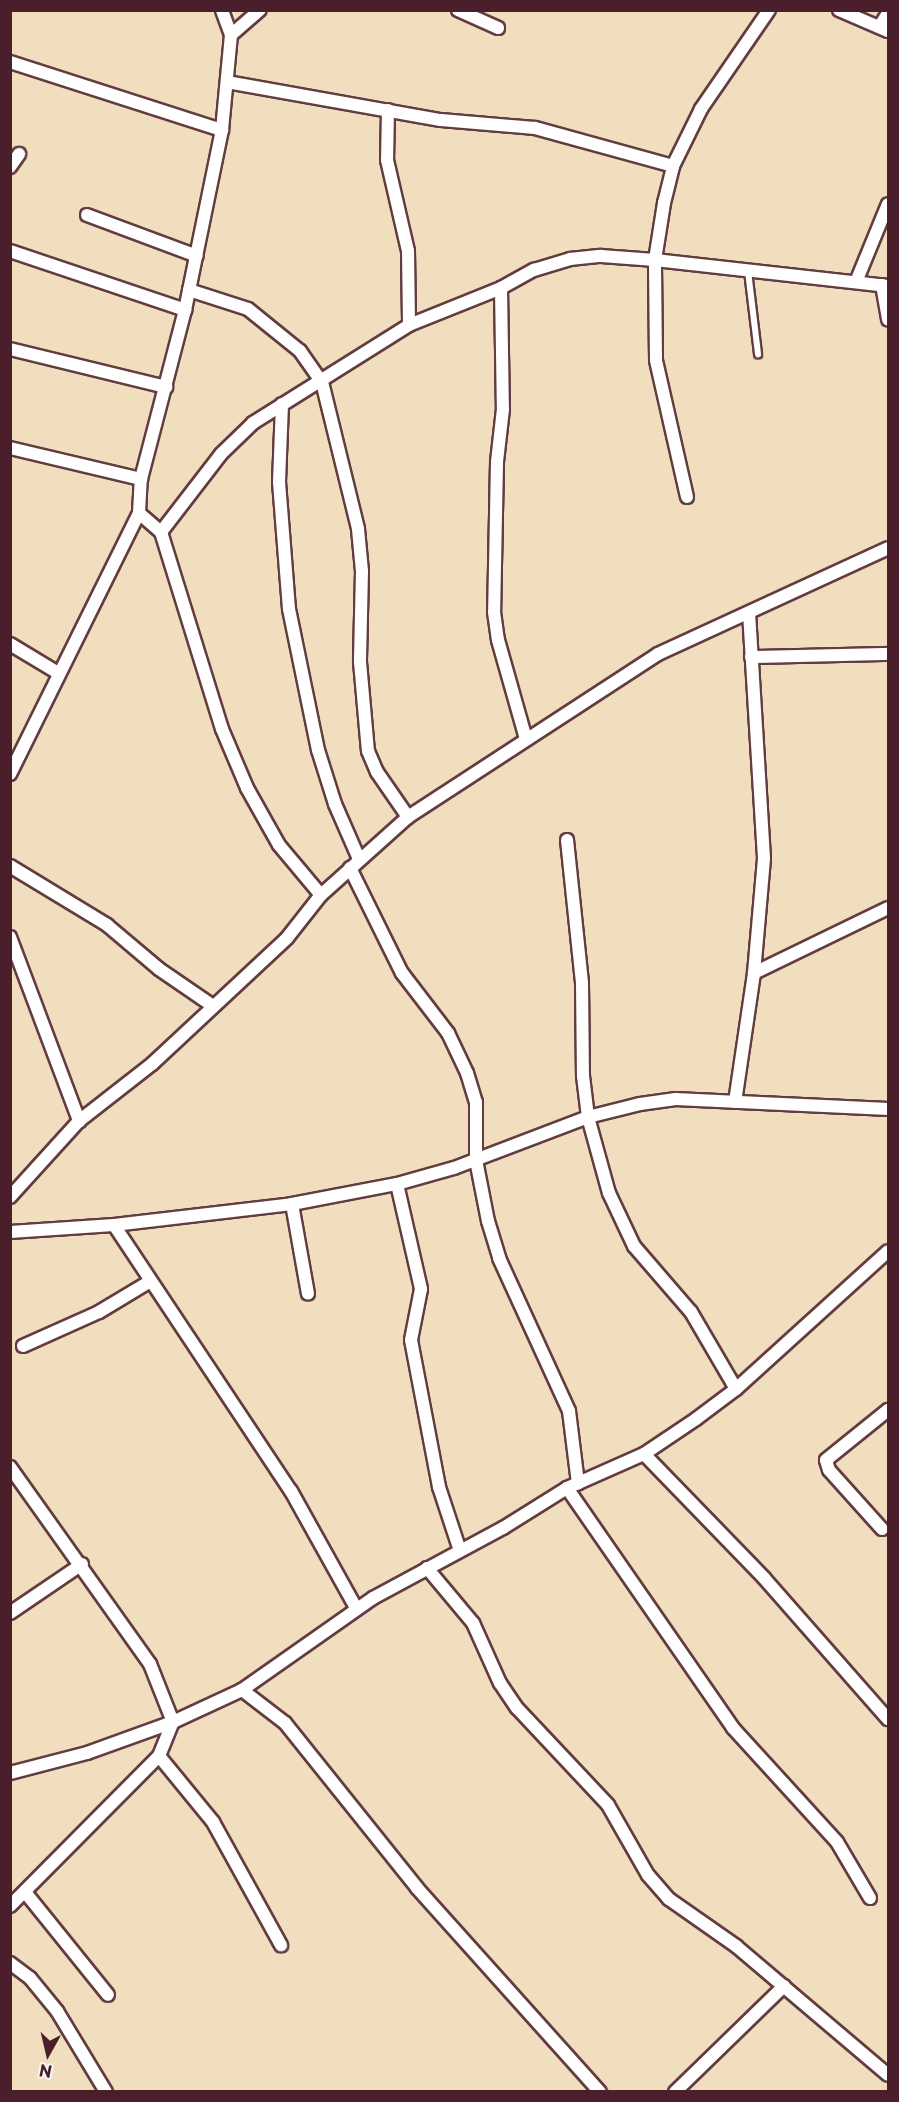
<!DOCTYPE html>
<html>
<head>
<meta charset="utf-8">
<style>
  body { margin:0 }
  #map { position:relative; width:899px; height:2102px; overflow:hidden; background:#f1debe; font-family:"Playpen Sans",sans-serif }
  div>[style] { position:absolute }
  .roads { filter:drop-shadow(2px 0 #633c41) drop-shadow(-2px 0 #633c41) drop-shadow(0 2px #633c41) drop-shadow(0 -2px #633c41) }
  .service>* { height:6px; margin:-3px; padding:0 3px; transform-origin:3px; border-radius:3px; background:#fff }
  .minor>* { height:12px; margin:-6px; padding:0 6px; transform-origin:6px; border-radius:6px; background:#fff }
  span { translate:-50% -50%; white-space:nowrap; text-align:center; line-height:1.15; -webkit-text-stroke:6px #f6f6f2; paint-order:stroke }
  .frame { position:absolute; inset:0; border:12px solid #4a1f2b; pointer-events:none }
  .north { position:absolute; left:18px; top:2024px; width:60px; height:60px; -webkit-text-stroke:4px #f6f6f2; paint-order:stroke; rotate:188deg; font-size:16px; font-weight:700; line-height:24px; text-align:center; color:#4a1f2b }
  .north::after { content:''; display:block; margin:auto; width:21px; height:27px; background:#4a1f2b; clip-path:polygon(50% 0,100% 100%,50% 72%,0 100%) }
</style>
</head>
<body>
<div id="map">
  <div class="roads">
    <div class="service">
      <div style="left:748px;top:271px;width:84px;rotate:83.1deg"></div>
    </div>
    <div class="minor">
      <div style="left:458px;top:10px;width:44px;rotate:24.2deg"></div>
      <div style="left:839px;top:10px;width:53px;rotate:23.2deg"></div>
      <div style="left:880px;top:26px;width:15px;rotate:-58deg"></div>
      <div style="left:231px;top:35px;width:38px;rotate:-41deg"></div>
      <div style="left:10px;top:62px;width:223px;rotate:17.8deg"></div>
      <div style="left:227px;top:82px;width:217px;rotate:10.1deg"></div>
      <div style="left:441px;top:120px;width:94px;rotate:4.9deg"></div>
      <div style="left:535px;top:128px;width:143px;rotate:15.4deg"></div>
      <div style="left:388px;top:110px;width:50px;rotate:91.1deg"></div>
      <div style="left:387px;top:160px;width:93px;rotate:77deg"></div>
      <div style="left:408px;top:251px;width:74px;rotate:89.2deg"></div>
      <div style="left:10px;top:167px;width:16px;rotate:-55deg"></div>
      <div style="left:87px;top:215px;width:117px;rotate:20.4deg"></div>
      <div style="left:10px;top:251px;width:185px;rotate:18.6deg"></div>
      <div style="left:856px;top:282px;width:84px;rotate:-67.7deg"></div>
      <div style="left:882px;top:285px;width:35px;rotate:80deg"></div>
      <div style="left:501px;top:288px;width:121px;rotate:89.1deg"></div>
      <div style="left:503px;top:409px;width:53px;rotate:96.5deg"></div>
      <div style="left:497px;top:462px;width:150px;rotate:91.1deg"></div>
      <div style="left:494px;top:612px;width:28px;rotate:82deg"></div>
      <div style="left:498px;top:640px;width:103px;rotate:74.2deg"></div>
      <div style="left:189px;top:290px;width:62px;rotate:17.9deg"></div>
      <div style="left:248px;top:309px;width:67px;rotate:38.9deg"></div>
      <div style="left:300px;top:351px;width:38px;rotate:55deg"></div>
      <div style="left:322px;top:382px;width:151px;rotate:76.2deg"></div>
      <div style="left:358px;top:529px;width:42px;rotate:84.6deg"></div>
      <div style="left:362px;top:571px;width:91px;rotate:91.3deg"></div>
      <div style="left:360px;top:662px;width:89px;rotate:84.9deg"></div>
      <div style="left:368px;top:751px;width:23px;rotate:67deg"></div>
      <div style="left:377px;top:772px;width:55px;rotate:55.4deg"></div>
      <div style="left:10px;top:349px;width:161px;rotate:13.7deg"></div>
      <div style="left:282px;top:404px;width:78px;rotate:92.2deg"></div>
      <div style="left:279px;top:482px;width:127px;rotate:85.5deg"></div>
      <div style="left:289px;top:609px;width:144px;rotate:78.4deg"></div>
      <div style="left:318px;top:750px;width:57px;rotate:72.5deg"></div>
      <div style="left:335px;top:804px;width:60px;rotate:66.4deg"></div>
      <div style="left:10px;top:448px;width:135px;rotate:13.3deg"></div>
      <div style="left:687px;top:497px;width:140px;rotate:-102.8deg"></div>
      <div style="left:656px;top:360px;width:100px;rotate:-90.6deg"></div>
      <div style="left:655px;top:260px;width:58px;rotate:-81deg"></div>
      <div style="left:664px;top:203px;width:38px;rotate:-76deg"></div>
      <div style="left:673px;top:166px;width:64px;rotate:-63.8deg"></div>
      <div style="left:701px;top:109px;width:120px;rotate:-55.5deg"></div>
      <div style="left:139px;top:513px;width:29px;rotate:41deg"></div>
      <div style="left:161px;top:532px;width:98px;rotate:-52.4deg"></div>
      <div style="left:221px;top:454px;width:45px;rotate:-44.1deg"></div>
      <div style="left:253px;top:423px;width:184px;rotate:-32.1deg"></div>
      <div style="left:409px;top:325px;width:99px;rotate:-21.9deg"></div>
      <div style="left:501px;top:288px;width:38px;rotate:-29deg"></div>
      <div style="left:534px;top:270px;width:38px;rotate:-17deg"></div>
      <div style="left:570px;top:259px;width:31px;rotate:-6deg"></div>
      <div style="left:601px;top:256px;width:54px;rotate:4.2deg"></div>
      <div style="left:655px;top:260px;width:234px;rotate:6.4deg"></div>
      <div style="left:161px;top:532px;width:206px;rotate:72.8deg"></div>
      <div style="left:222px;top:729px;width:64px;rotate:67deg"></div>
      <div style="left:247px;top:788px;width:65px;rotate:60.7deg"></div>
      <div style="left:279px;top:845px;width:65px;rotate:50deg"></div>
      <div style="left:10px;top:644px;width:56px;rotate:31.1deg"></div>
      <div style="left:751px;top:657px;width:137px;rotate:-1.3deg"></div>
      <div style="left:10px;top:774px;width:291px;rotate:-63.7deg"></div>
      <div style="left:139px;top:513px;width:34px;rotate:-87deg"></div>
      <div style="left:141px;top:479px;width:175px;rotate:-75.4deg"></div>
      <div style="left:185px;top:310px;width:184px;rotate:-78.4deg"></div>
      <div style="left:222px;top:130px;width:95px;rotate:-84.6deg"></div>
      <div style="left:231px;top:35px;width:27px;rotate:-110deg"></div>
      <div style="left:567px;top:840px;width:144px;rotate:84deg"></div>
      <div style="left:582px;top:983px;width:93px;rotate:89.4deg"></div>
      <div style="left:583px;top:1076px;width:41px;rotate:83deg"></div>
      <div style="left:588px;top:1117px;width:79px;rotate:74.6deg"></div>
      <div style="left:609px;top:1193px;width:59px;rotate:64.7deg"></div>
      <div style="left:634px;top:1246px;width:87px;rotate:49.2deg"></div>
      <div style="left:691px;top:1312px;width:89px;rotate:59.7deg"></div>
      <div style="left:10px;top:866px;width:114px;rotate:31.3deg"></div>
      <div style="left:107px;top:925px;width:68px;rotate:40.2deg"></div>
      <div style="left:159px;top:969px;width:65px;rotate:34.4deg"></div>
      <div style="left:350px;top:868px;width:117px;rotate:63.7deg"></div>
      <div style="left:402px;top:973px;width:76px;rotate:52.5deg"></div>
      <div style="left:448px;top:1033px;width:44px;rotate:64.6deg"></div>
      <div style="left:467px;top:1073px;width:30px;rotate:73deg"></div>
      <div style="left:476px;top:1102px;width:58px;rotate:90deg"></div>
      <div style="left:476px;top:1160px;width:62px;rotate:78.9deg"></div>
      <div style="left:488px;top:1221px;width:39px;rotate:73deg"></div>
      <div style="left:499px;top:1258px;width:168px;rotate:65.4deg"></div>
      <div style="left:569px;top:1411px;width:73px;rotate:82.9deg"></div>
      <div style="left:10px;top:937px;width:197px;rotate:69.4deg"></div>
      <div style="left:754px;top:973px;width:149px;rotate:-25.9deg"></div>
      <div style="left:735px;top:1102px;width:130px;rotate:-81.6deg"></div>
      <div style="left:754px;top:973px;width:115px;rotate:-85deg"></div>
      <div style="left:764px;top:858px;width:244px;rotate:-93.5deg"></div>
      <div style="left:397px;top:1184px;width:108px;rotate:77.1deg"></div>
      <div style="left:421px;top:1289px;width:52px;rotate:101.1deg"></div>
      <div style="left:411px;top:1340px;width:150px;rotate:79.2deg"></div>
      <div style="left:439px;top:1487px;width:67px;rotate:71.8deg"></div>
      <div style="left:10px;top:1197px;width:103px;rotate:-47.8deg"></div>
      <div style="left:79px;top:1121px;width:93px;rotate:-38deg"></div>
      <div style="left:152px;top:1064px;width:185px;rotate:-43deg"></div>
      <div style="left:287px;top:938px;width:55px;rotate:-51.7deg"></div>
      <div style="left:321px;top:895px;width:117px;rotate:-41.9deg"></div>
      <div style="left:408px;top:817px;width:298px;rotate:-33.1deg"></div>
      <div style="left:658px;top:654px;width:253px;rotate:-24.7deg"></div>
      <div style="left:292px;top:1204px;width:91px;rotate:79.9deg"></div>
      <div style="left:114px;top:1225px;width:320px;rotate:56.4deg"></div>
      <div style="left:291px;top:1491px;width:134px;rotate:60.9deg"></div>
      <div style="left:10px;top:1232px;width:104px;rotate:-3.9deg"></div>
      <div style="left:114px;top:1225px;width:179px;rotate:-6.7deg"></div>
      <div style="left:292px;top:1204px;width:107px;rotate:-10.8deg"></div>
      <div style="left:397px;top:1184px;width:59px;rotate:-15.7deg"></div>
      <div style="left:454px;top:1168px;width:143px;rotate:-20.8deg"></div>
      <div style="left:588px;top:1117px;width:54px;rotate:-14deg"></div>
      <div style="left:640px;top:1104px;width:36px;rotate:-8deg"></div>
      <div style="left:676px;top:1099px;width:212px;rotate:2.7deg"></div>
      <div style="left:23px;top:1346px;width:83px;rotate:-24.1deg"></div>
      <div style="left:99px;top:1312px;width:58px;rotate:-31deg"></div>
      <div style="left:644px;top:1454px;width:173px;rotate:45.9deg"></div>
      <div style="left:764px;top:1578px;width:188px;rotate:48.7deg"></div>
      <div style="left:10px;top:1467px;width:242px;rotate:54.6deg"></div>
      <div style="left:150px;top:1664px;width:62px;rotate:68.4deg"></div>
      <div style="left:173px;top:1722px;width:91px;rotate:160.2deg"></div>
      <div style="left:87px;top:1753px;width:80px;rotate:165.4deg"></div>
      <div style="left:567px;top:1488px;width:292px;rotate:55.3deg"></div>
      <div style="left:733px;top:1728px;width:154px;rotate:47.6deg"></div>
      <div style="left:837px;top:1842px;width:65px;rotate:59.5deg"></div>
      <div style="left:882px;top:1529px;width:79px;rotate:-131.9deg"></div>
      <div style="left:829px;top:1470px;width:10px;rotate:-107deg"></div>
      <div style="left:826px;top:1460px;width:80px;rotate:-38.9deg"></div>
      <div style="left:427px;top:1568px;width:72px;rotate:50.1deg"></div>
      <div style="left:473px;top:1623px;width:66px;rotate:65.8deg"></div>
      <div style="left:500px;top:1683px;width:30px;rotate:56deg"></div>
      <div style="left:517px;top:1708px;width:133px;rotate:46.8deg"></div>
      <div style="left:608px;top:1805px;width:81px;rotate:60.3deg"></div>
      <div style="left:648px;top:1875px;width:32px;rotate:49deg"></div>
      <div style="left:669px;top:1899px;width:82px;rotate:35deg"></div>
      <div style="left:736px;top:1946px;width:199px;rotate:40.3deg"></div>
      <div style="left:10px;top:1613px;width:87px;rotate:-34.2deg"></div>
      <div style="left:242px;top:1690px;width:54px;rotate:37.5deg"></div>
      <div style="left:285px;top:1723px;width:211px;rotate:51.3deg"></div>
      <div style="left:417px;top:1888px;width:274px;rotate:48.1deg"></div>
      <div style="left:159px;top:1756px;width:85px;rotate:50.7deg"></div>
      <div style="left:213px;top:1822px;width:141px;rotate:61.1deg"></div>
      <div style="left:25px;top:1892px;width:132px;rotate:51.1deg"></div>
      <div style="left:10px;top:1906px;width:211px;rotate:-45.2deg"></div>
      <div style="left:159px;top:1756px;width:37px;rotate:-68deg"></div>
      <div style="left:173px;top:1722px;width:76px;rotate:-24.9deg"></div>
      <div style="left:242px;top:1690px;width:160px;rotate:-35.1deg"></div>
      <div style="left:373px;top:1598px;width:148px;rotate:-28.3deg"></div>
      <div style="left:503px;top:1528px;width:75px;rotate:-32deg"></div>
      <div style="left:567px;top:1488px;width:84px;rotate:-23.8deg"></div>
      <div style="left:644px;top:1454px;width:63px;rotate:-33.9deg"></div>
      <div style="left:696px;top:1419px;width:50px;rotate:-36.9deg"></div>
      <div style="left:736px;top:1389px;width:205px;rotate:-42.2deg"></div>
      <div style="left:10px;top:1963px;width:25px;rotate:37deg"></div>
      <div style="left:30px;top:1978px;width:43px;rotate:50.7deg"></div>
      <div style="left:57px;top:2011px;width:95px;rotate:58.8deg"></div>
      <div style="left:675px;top:2092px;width:152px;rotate:-44.2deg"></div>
    </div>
  </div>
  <div class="frame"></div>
  <div class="north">N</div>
</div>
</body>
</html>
